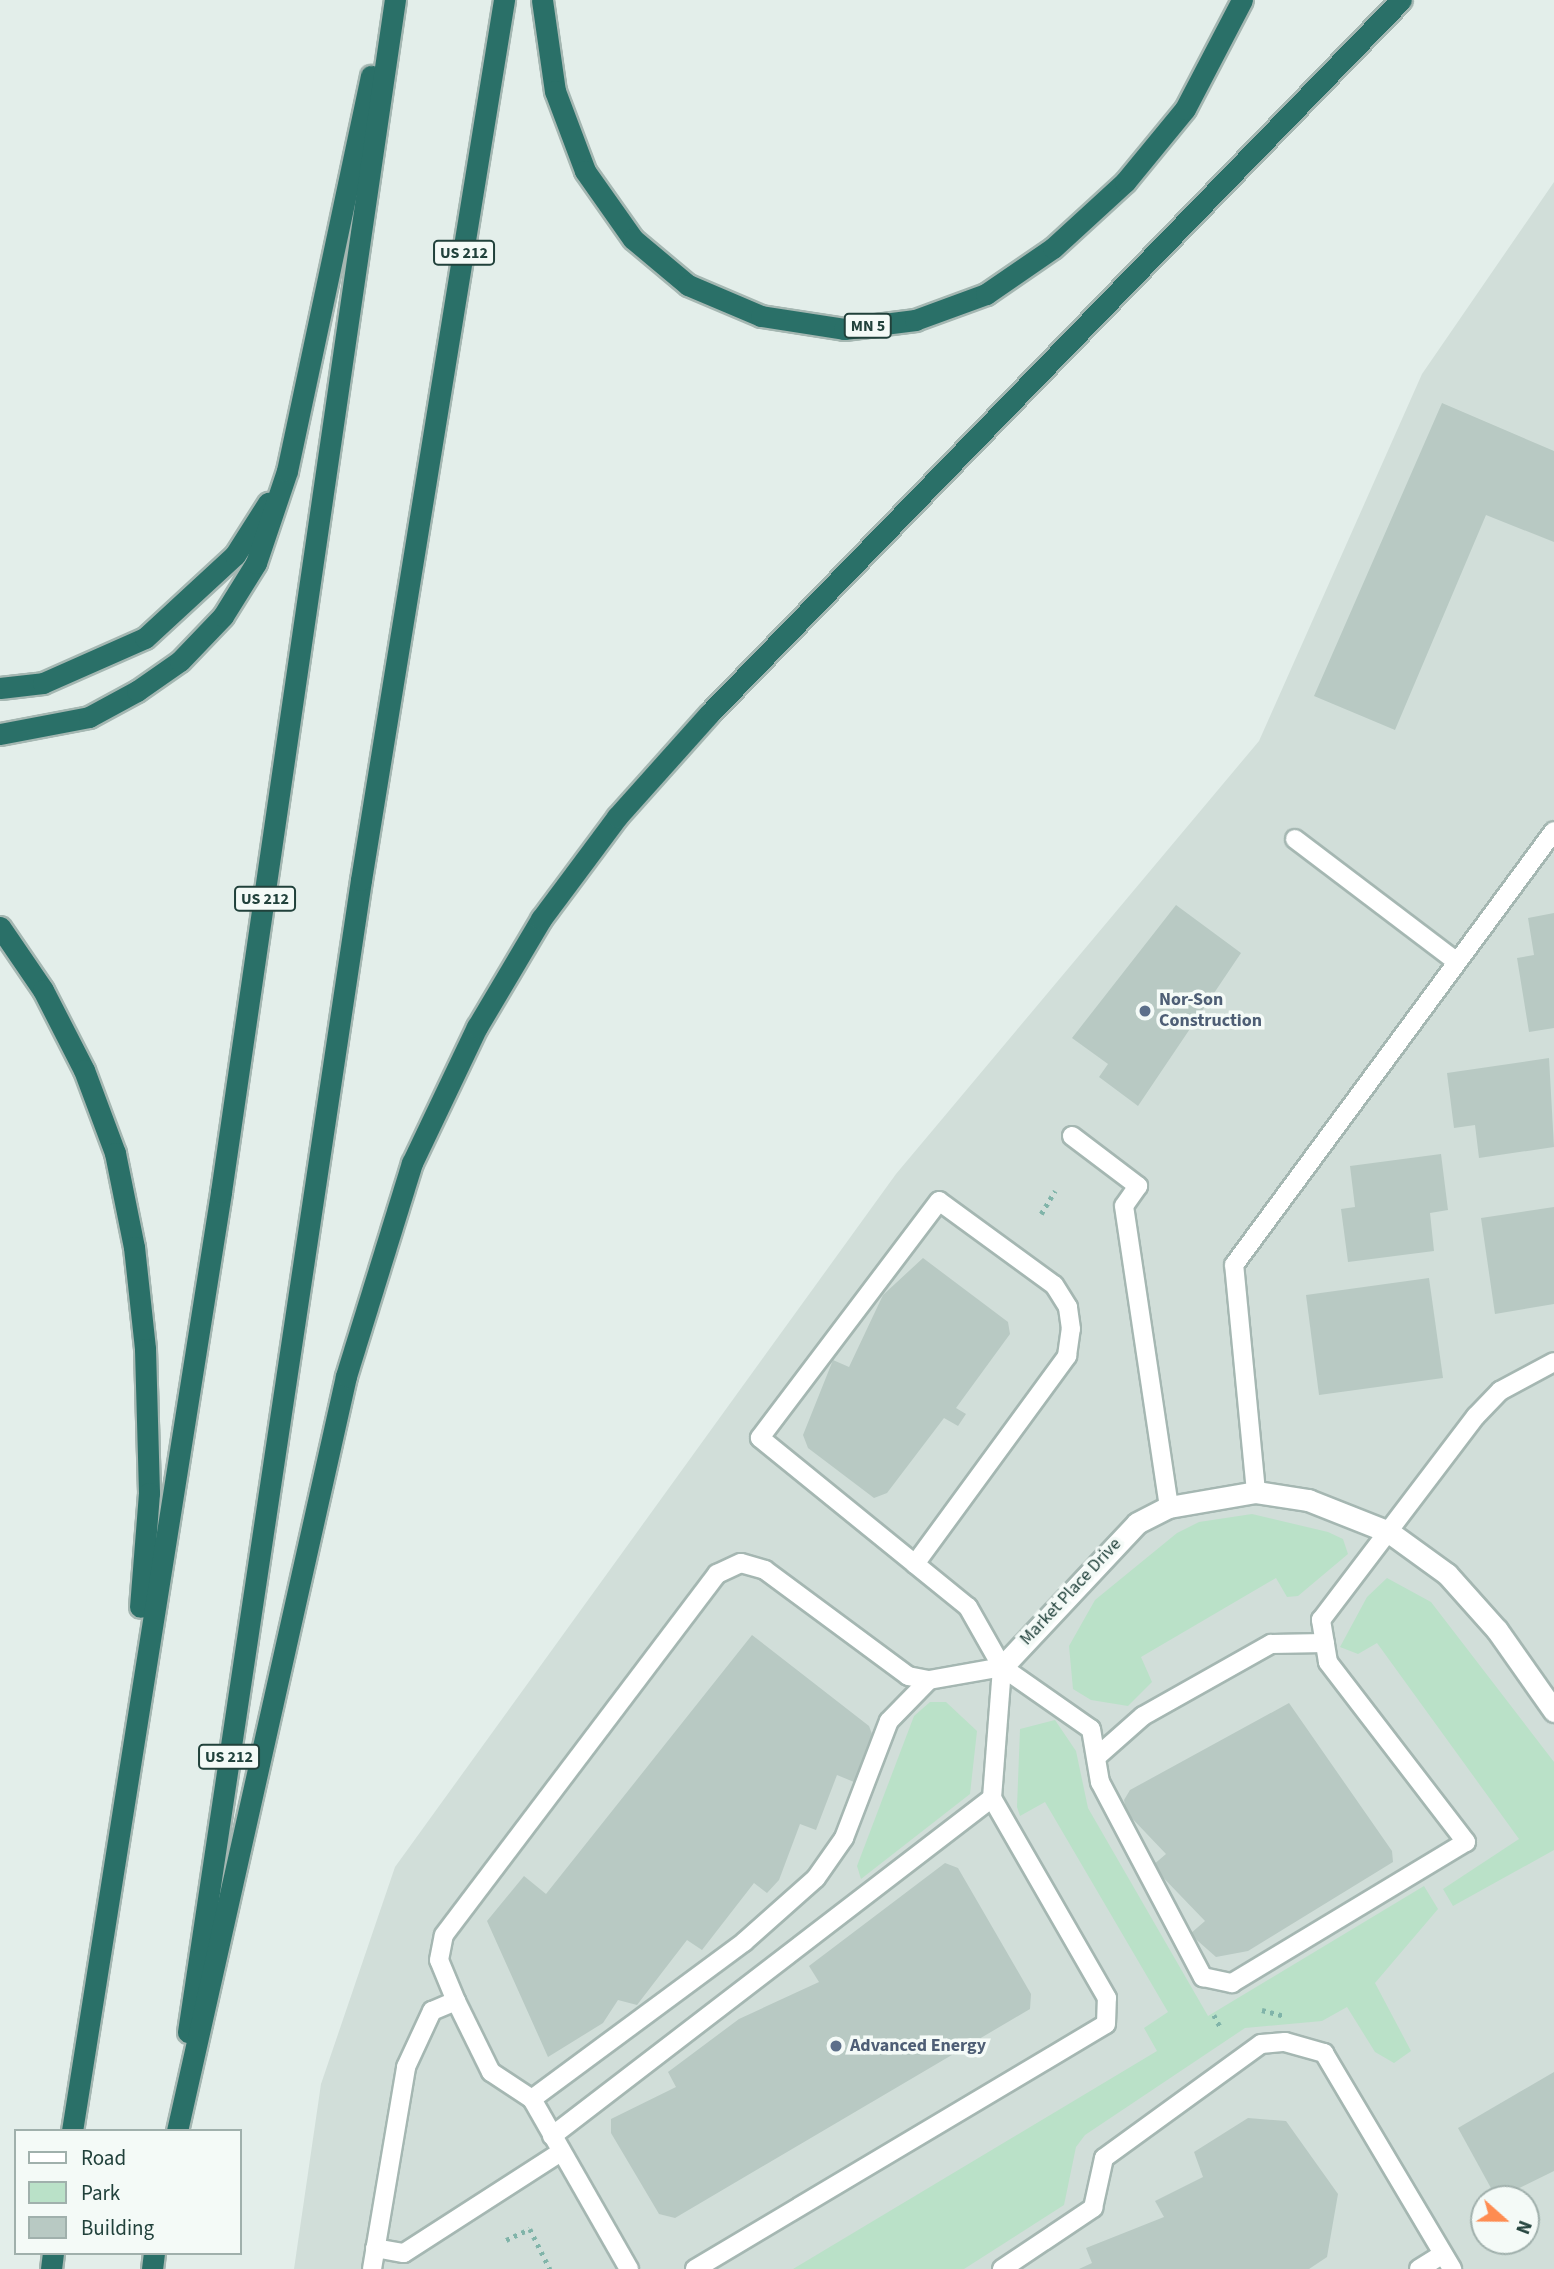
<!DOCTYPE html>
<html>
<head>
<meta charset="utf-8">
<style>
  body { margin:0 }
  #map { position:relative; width:1554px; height:2269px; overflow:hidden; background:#e3eeea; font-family:"Source Sans 3",sans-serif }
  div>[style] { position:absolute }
  .built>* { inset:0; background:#d1ded9 }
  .green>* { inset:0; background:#bae1c8 }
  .building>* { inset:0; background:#b8c9c3 }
  .path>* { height:4.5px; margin-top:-2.25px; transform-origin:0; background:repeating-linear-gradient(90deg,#80b4a9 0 3.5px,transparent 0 8.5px) }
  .roads { filter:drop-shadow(2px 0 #a5b7b2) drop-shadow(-2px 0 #a5b7b2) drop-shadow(0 2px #a5b7b2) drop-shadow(0 -2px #a5b7b2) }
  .service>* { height:18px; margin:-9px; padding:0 9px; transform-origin:9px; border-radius:9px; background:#fff }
  .minor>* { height:21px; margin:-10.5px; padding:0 10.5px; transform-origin:10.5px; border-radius:10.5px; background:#fff }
  .motorway>* { height:21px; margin:-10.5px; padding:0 10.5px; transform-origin:10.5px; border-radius:10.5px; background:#2a7068 }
  .dots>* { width:19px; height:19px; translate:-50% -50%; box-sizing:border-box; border:4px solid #f4faf7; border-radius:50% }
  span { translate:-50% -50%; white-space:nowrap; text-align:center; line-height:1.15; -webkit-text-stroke:7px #f4faf7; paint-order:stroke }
  .shield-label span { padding:2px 5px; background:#f4faf7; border:2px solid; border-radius:5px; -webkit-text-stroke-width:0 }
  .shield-label { font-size:16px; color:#21413b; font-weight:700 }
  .service-label { font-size:18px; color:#4e5e75; font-weight:700 }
  .left { translate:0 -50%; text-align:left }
  .street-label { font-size:18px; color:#21413b }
  .legend { position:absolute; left:14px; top:2129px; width:228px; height:126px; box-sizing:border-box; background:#f4faf7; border:2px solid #a0b0ac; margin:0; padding:9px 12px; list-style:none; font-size:21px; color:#21413b }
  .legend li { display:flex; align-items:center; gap:14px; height:35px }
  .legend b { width:35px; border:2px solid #a0b0ac }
  .north { position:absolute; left:1470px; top:2185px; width:70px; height:70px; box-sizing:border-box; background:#f4faf7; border:2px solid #a0b0ac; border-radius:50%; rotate:111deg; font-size:19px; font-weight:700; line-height:28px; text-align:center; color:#21413b }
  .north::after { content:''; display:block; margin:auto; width:24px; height:32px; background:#fe8c51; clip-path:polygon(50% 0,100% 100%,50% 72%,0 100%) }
</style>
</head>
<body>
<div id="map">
  <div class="built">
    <div style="clip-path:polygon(evenodd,1554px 182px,1554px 2269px,294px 2269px,321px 2084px,395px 1867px,896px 1174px,1259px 741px,1422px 374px,1554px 182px,1484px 2199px,1526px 2199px,1526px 2241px,1484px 2241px,1484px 2199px)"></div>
  </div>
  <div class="green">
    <div style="clip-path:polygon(1252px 1514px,1328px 1532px,1343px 1539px,1348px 1554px,1298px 1596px,1287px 1597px,1276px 1578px,1141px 1657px,1152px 1682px,1128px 1706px,1091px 1700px,1073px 1689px,1069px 1646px,1095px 1600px,1177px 1533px,1199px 1522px)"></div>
    <div style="clip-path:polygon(1387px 1578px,1431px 1602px,1554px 1762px,1554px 1850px,1453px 1906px,1443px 1889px,1519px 1839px,1377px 1643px,1358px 1654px,1340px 1647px,1367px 1597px)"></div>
    <div style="clip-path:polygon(930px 1702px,946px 1702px,977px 1731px,970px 1794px,861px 1879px,857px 1866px,914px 1716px)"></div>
    <div style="clip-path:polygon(1055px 1720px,1076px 1751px,1088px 1808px,1208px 2016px,1424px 1886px,1438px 1909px,1375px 1983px,1411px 2051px,1394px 2063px,1375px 2052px,1347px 2007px,1322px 2021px,1245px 2028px,1085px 2135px,1076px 2147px,1064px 2205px,964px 2269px,793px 2269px,1157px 2051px,1144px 2028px,1168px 2012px,1045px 1802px,1020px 1816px,1017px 1807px,1020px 1729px)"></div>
  </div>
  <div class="building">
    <div style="clip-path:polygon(1442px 403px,1554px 451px,1554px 542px,1486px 515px,1395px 730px,1314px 696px)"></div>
    <div style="clip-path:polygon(1176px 905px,1241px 953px,1138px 1106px,1099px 1077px,1108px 1064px,1072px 1038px)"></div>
    <div style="clip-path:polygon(1554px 913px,1554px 1028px,1529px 1032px,1517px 958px,1534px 955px,1528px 918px)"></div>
    <div style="clip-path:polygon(1549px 1058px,1554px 1147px,1479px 1158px,1475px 1125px,1454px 1128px,1447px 1073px)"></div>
    <div style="clip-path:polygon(1441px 1154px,1448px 1210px,1430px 1213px,1434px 1251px,1348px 1262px,1341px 1209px,1355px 1207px,1350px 1166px)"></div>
    <div style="clip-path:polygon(1554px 1207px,1554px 1304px,1495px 1314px,1481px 1218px)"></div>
    <div style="clip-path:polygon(923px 1258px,1008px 1322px,1010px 1334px,956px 1408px,966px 1414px,958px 1426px,944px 1418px,887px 1493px,874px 1498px,808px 1448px,803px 1435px,833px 1360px,849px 1367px,883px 1295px)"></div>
    <div style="clip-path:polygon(1429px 1278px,1443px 1378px,1319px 1395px,1306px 1295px)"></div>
    <div style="clip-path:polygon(752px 1635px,869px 1726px,872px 1734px,854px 1782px,837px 1775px,816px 1830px,800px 1824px,779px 1880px,767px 1893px,754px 1883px,702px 1950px,687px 1940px,637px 2005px,618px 2000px,603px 2023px,548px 2057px,487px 1921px,524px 1876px,546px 1894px)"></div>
    <div style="clip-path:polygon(1289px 1703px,1392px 1851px,1393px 1862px,1248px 1951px,1216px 1957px,1190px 1934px,1205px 1921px,1152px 1866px,1166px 1854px,1126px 1812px,1124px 1800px,1130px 1790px)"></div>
    <div style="clip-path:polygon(945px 1863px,958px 1868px,1031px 1994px,1030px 2009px,675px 2218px,659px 2214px,611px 2133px,611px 2119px,676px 2087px,668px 2072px,739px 2019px,819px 1982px,809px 1966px)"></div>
    <div style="clip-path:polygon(1554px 2072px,1554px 2171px,1497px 2199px,1458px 2128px)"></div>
    <div style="clip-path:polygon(1248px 2118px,1286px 2121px,1338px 2194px,1327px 2257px,1309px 2269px,1079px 2269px,1092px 2263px,1086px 2248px,1164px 2217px,1155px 2201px,1203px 2177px,1194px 2152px)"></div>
  </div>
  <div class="path">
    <div style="left:1041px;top:1214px;width:27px;rotate:-59deg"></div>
    <div style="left:1262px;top:2010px;width:24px;rotate:15deg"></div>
    <div style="left:1214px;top:2015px;width:15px;rotate:62deg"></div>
    <div style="left:506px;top:2240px;width:26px;rotate:-25deg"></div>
    <div style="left:530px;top:2229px;width:45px;rotate:63.4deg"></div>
  </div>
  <div class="roads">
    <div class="service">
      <div style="left:1295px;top:839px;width:203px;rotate:37.2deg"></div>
      <div style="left:1072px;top:1136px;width:83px;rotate:37.1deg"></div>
      <div style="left:1138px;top:1186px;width:24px;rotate:125deg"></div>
      <div style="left:1124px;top:1206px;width:304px;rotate:81.5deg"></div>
      <div style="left:1256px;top:1492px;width:228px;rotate:-95.5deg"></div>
      <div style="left:1234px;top:1265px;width:539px;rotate:-53.6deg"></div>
      <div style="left:915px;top:1564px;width:258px;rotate:-53.8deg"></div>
      <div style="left:1067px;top:1356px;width:27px;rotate:-82deg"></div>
      <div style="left:1071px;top:1329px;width:22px;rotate:-98deg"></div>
      <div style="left:1068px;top:1307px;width:26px;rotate:-122deg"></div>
      <div style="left:1054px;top:1285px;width:142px;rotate:-143.9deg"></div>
      <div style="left:939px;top:1201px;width:297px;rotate:127.1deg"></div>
      <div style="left:760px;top:1438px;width:200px;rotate:39.1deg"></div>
      <div style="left:915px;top:1564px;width:68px;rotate:39.1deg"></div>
      <div style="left:968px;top:1607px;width:69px;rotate:60.5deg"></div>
      <div style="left:1002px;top:1667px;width:108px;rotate:34.9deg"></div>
      <div style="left:1091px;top:1729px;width:54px;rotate:80.4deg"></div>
      <div style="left:1100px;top:1782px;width:221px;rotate:62.2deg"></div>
      <div style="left:1203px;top:1977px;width:30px;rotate:12deg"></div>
      <div style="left:1232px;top:1983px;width:273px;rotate:-31.1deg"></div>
      <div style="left:1466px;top:1842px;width:227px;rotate:-127.5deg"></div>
      <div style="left:1328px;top:1662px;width:43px;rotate:-99.5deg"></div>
      <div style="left:1321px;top:1620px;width:256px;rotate:-52.8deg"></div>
      <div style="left:1476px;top:1416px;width:35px;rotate:-46deg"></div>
      <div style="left:1500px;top:1391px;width:61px;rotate:-28.2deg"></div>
      <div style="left:1100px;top:1754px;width:57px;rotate:-41.5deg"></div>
      <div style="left:1143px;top:1716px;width:147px;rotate:-29.4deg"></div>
      <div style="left:1271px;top:1644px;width:54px;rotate:-1.1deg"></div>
      <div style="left:456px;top:2001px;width:79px;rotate:63.8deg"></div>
      <div style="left:491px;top:2072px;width:49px;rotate:33.4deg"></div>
      <div style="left:532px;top:2099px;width:196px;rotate:60.3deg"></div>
      <div style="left:532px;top:2099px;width:264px;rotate:-36.5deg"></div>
      <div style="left:744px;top:1942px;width:96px;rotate:-41.6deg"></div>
      <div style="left:816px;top:1878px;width:49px;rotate:-55deg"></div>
      <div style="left:844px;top:1838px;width:125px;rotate:-69deg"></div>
      <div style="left:889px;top:1721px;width:57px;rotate:-45.7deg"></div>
      <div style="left:552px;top:2136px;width:555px;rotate:-37.53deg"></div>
      <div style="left:375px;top:2248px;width:29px;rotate:10deg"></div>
      <div style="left:404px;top:2253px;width:187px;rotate:-32.8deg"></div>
      <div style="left:372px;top:2269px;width:205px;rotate:-80.4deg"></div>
      <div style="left:406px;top:2067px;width:62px;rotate:-65.1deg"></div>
      <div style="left:432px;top:2011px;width:26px;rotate:-23deg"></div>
      <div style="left:456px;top:2001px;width:44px;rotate:-112.5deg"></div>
      <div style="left:439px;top:1960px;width:25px;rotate:-79deg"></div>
      <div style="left:444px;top:1935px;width:453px;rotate:-52.9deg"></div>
      <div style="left:717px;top:1574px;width:26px;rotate:-25deg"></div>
      <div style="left:741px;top:1563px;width:25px;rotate:16deg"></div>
      <div style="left:765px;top:1570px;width:178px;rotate:36.5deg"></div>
      <div style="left:908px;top:1676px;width:21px;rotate:11deg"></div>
      <div style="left:929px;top:1680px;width:74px;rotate:-10.1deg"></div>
      <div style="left:695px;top:2269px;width:478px;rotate:-30.8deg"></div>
      <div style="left:1106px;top:2024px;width:26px;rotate:-88deg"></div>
      <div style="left:1107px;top:1998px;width:231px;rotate:-119.9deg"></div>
      <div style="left:992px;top:1798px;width:131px;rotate:-85.6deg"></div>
      <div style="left:1002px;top:2269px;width:110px;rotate:-33.8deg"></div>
      <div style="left:1093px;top:2208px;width:51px;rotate:-77.6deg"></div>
      <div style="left:1104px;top:2158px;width:194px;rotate:-36deg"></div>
      <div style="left:1261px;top:2044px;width:24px;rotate:-5deg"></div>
      <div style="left:1285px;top:2042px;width:41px;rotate:15.8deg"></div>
      <div style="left:1324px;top:2053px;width:251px;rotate:59.3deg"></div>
      <div style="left:1419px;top:2269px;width:28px;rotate:-32deg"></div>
    </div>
    <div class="minor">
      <div style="left:1002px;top:1667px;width:197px;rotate:-46.8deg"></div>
      <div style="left:1137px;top:1523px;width:36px;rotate:-27deg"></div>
      <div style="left:1169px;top:1507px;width:88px;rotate:-9.8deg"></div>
      <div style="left:1256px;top:1492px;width:53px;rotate:8.7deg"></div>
      <div style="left:1308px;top:1500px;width:87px;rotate:21.6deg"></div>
      <div style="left:1389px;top:1532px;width:72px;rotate:35.9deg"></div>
      <div style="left:1447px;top:1574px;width:75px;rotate:48.2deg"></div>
      <div style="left:1497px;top:1630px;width:99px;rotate:54.9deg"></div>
    </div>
    <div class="motorway">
      <div style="left:542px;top:0;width:92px;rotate:81.9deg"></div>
      <div style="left:555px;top:91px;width:85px;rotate:69.4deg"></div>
      <div style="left:585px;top:171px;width:83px;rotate:54.8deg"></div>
      <div style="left:633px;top:239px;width:72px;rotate:39.9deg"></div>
      <div style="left:688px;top:285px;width:79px;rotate:23deg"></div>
      <div style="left:761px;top:316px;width:84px;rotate:8.9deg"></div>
      <div style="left:844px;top:329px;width:72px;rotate:-7.2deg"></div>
      <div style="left:915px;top:320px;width:76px;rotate:-20.1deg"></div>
      <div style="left:986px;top:294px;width:81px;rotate:-34.5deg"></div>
      <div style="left:1053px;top:248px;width:98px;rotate:-42.5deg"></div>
      <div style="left:1125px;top:182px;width:94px;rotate:-50.6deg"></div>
      <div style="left:1185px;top:109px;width:123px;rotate:-62.4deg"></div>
      <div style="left:0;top:688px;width:43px;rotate:-6.6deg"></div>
      <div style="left:43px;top:683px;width:111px;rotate:-23.8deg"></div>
      <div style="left:145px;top:638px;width:122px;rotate:-42.7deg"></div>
      <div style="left:235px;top:555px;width:62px;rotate:-57.6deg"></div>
      <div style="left:0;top:734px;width:91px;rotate:-10.8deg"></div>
      <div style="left:89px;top:717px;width:55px;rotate:-28.4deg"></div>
      <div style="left:137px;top:691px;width:52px;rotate:-34.9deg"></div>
      <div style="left:180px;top:661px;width:62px;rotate:-46.3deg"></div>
      <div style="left:223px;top:616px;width:62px;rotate:-58.1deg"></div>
      <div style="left:256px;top:563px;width:97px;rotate:-71.4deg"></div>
      <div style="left:287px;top:471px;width:404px;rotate:-78deg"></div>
      <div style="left:0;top:927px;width:76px;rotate:55.7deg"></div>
      <div style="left:43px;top:990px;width:90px;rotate:62.9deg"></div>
      <div style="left:84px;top:1070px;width:89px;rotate:69.5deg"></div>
      <div style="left:115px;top:1153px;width:96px;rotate:78.6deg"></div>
      <div style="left:134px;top:1247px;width:103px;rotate:83.8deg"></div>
      <div style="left:145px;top:1349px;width:144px;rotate:88.4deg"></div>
      <div style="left:149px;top:1493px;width:114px;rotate:94.5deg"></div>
      <div style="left:188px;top:2032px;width:1165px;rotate:-81.46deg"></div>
      <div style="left:361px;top:880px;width:892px;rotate:-80.77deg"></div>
      <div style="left:72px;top:2131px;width:951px;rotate:-80.98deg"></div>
      <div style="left:221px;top:1192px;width:1205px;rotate:-81.7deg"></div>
      <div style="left:177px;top:2131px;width:774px;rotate:-77.38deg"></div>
      <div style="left:346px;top:1376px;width:223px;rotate:-72.8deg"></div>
      <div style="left:412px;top:1163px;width:151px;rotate:-64.5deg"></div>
      <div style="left:477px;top:1027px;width:126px;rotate:-59.3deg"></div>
      <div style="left:541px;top:919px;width:127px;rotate:-53.3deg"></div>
      <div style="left:617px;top:817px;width:138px;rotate:-48.2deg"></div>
      <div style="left:709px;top:714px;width:994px;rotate:-45.9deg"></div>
      <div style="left:51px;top:2269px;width:16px;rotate:-83deg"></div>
      <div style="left:152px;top:2269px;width:16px;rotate:-83deg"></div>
    </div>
  </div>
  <div class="dots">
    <div style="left:1145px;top:1011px;background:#5c6f8a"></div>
    <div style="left:836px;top:2046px;background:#5c6f8a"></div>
  </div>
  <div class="shield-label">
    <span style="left:464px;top:253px">US 212</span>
    <span style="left:868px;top:326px">MN 5</span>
    <span style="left:265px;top:899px">US 212</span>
    <span style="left:229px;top:1757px">US 212</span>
  </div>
  <div class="service-label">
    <span class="left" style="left:1159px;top:1011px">Nor-Son<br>Construction</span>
    <span class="left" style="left:850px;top:2046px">Advanced Energy</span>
  </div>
  <div class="street-label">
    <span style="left:1071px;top:1592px;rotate:-47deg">Market Place Drive</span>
  </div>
  <ul class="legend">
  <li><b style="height:9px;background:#fff"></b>Road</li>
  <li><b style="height:19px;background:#bae1c8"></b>Park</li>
  <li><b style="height:19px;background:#b8c9c3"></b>Building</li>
  </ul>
  <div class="north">N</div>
</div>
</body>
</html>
